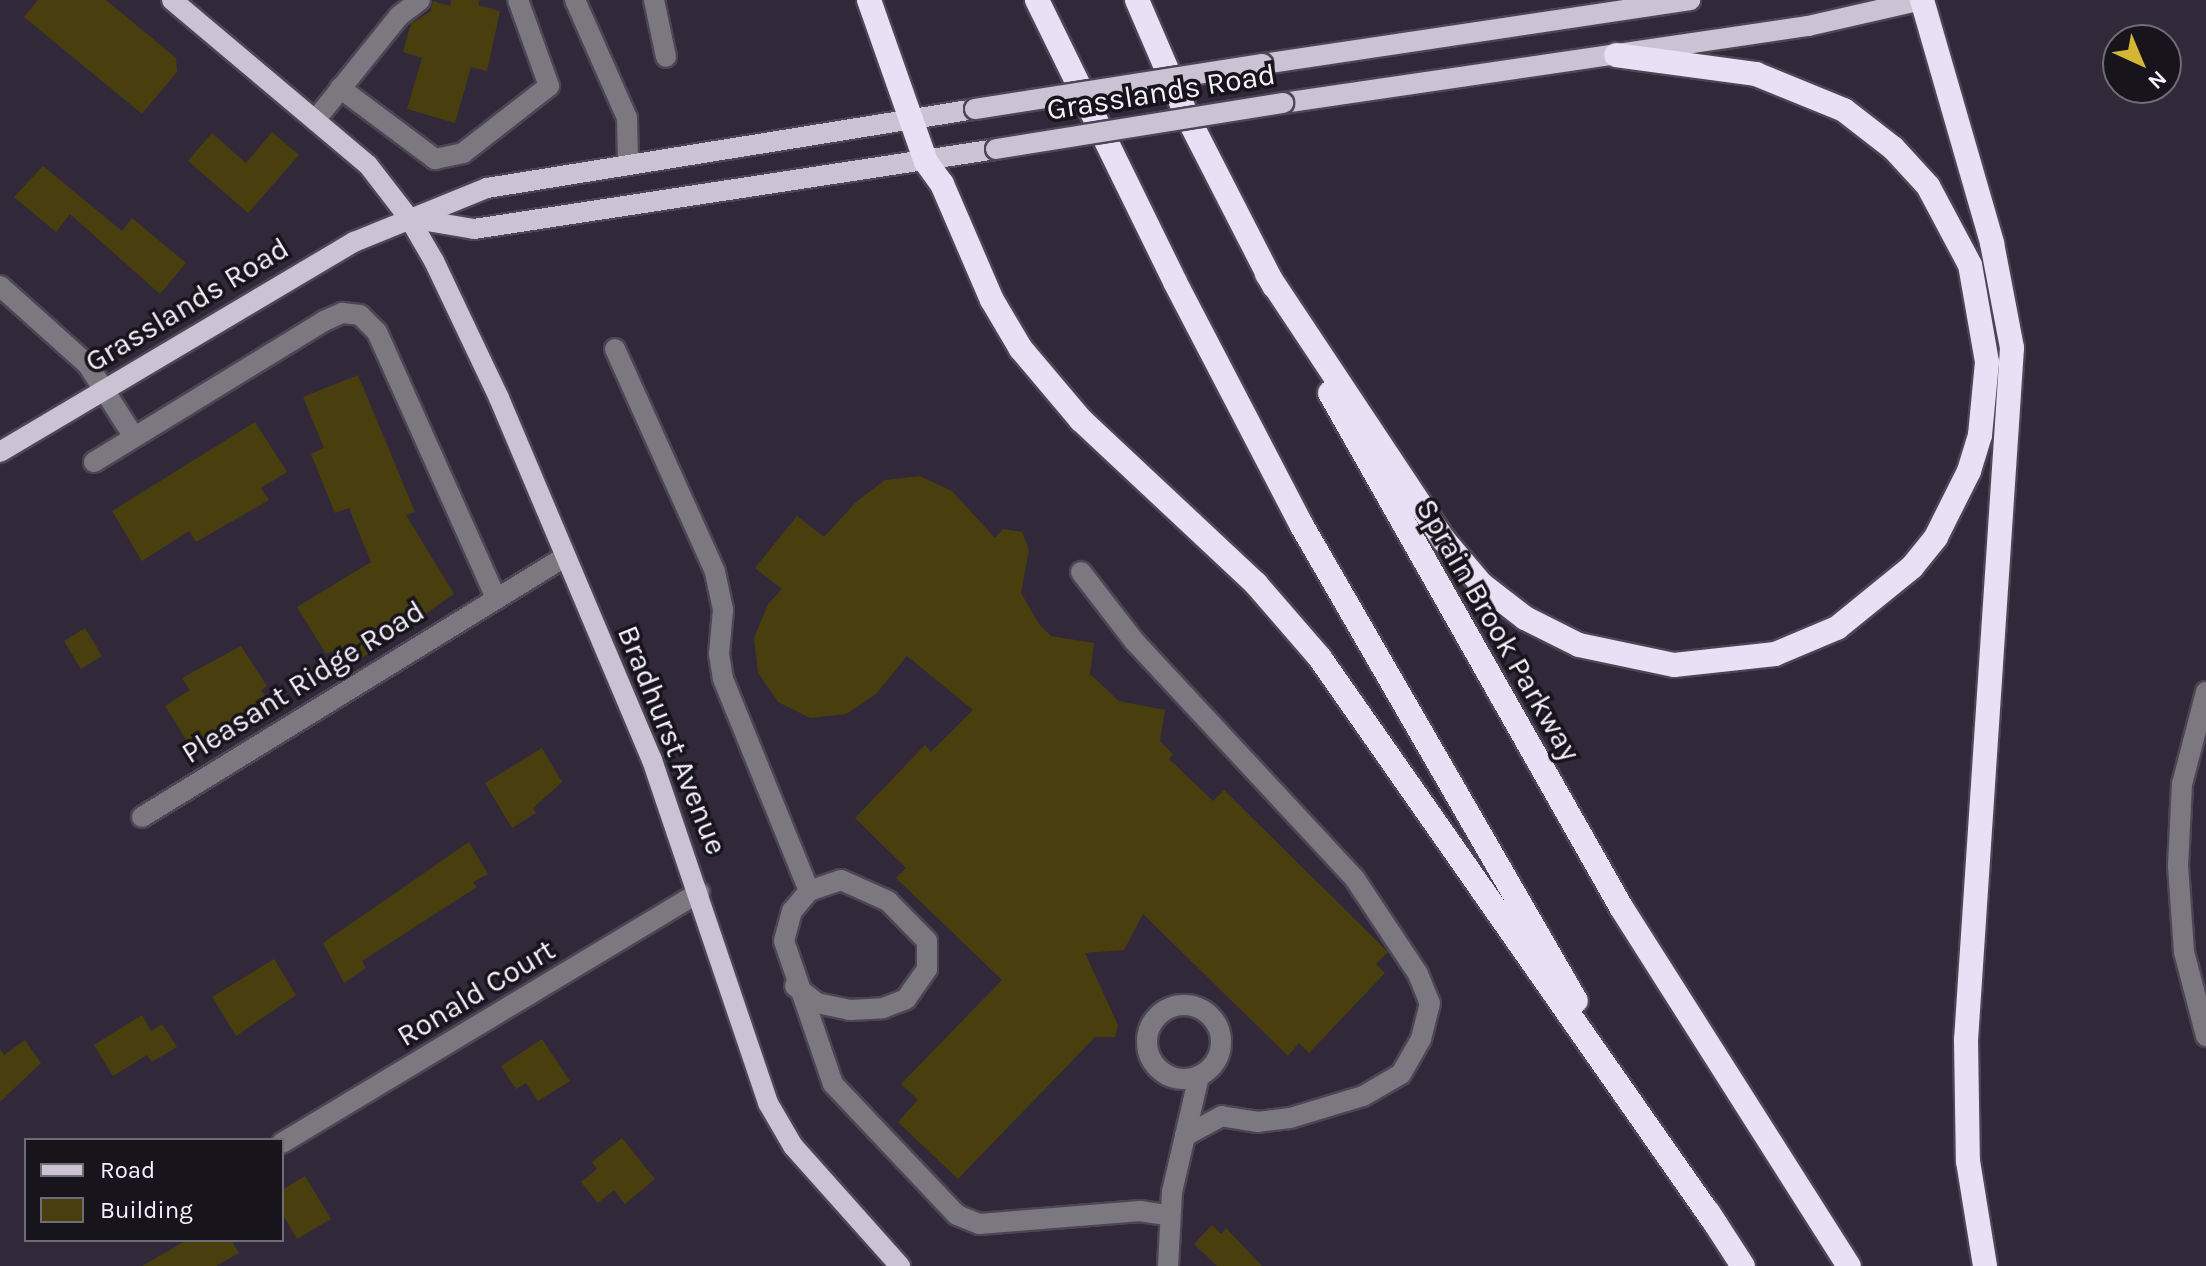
<!DOCTYPE html>
<html>
<head>
<meta charset="utf-8">
<style>
  body { margin:0 }
  #map { position:relative; width:2206px; height:1266px; overflow:hidden; background:#31293a; font-family:Karla,sans-serif }
  div>[style] { position:absolute }
  .building>* { inset:0; background:#493e0e }
  .roads { filter:drop-shadow(2px 0 #4d4555) drop-shadow(-2px 0 #4d4555) drop-shadow(0 2px #4d4555) drop-shadow(0 -2px #4d4555) }
  .minor>* { height:20px; margin:-10px; padding:0 10px; transform-origin:10px; border-radius:10px; background:#7c7880 }
  .minor>.ring { margin:-10px; padding:0; box-sizing:content-box; background:none; border:20px solid #7c7880; border-radius:50% }
  .major>* { height:20px; margin:-10px; padding:0 10px; transform-origin:10px; border-radius:10px; background:#cbc2d4 }
  .highway>* { height:24px; margin:-12px; padding:0 12px; transform-origin:12px; border-radius:12px; background:#eae0f5 }
  .bridges { filter:drop-shadow(2px 0 #4d4555) drop-shadow(-2px 0 #4d4555) drop-shadow(0 2px #4d4555) drop-shadow(0 -2px #4d4555) }
  .major-bridge>* { height:20px; margin:-10px; padding:0 10px; transform-origin:10px; border-radius:10px; background:#cbc2d4 }
  span { translate:-50% -50%; white-space:nowrap; text-align:center; line-height:1.15; -webkit-text-stroke:7px #17141b; paint-order:stroke }
  .street-label { font-size:30px; color:#f6f1fc }
  .legend { position:absolute; left:24px; top:1138px; width:260px; height:104px; box-sizing:border-box; background:#17141b; border:2px solid #706c75; margin:0; padding:10px 14px; list-style:none; font-size:24px; color:#f6f1fc }
  .legend li { display:flex; align-items:center; gap:16px; height:40px }
  .legend b { width:40px; border:2px solid #706c75 }
  .north { position:absolute; left:2102px; top:24px; width:80px; height:80px; box-sizing:border-box; background:#17141b; border:2px solid #706c75; border-radius:50%; rotate:136deg; font-size:22px; font-weight:700; line-height:32px; text-align:center; color:#f6f1fc }
  .north::after { content:''; display:block; margin:auto; width:28px; height:36px; background:#d4b635; clip-path:polygon(50% 0,100% 100%,50% 72%,0 100%) }
</style>
</head>
<body>
<div id="map">
  <div class="building">
    <div style="clip-path:polygon(38px 0,106px 0,176px 58px,177px 72px,142px 114px,24px 17px)"></div>
    <div style="clip-path:polygon(451px 0,480px 0,478px 5px,500px 11px,487px 71px,471px 67px,455px 123px,407px 109px,422px 58px,403px 52px,411px 23px,430px 12px,433px 1px,450px 6px)"></div>
    <div style="clip-path:polygon(272px 132px,299px 155px,248px 213px,188px 161px,212px 133px,246px 163px)"></div>
    <div style="clip-path:polygon(43px 166px,122px 231px,132px 218px,186px 263px,160px 294px,70px 214px,56px 232px,14px 197px)"></div>
    <div style="clip-path:polygon(358px 375px,415px 512px,406px 515px,454px 594px,346px 669px,334px 650px,326px 654px,297px 607px,371px 562px,349px 508px,335px 513px,311px 454px,324px 448px,303px 397px)"></div>
    <div style="clip-path:polygon(255px 422px,287px 472px,261px 488px,269px 500px,196px 542px,189px 531px,142px 561px,112px 511px)"></div>
    <div style="clip-path:polygon(920px 476px,952px 491px,995px 538px,1003px 529px,1022px 532px,1029px 550px,1021px 593px,1039px 624px,1051px 636px,1094px 643px,1090px 674px,1119px 701px,1165px 710px,1160px 741px,1173px 754px,1169px 759px,1213px 801px,1224px 790px,1388px 952px,1376px 964px,1385px 973px,1309px 1053px,1299px 1043px,1288px 1056px,1143px 914px,1124px 950px,1085px 953px,1118px 1025px,1115px 1037px,1095px 1037px,958px 1179px,898px 1122px,918px 1100px,901px 1084px,1002px 980px,896px 878px,906px 868px,855px 818px,925px 745px,931px 752px,973px 710px,907px 656px,876px 694px,846px 714px,810px 718px,778px 702px,758px 673px,754px 638px,768px 604px,782px 589px,755px 568px,797px 516px,824px 537px,856px 502px,885px 480px)"></div>
    <div style="clip-path:polygon(85px 628px,102px 656px,81px 669px,64px 641px)"></div>
    <div style="clip-path:polygon(241px 646px,267px 686px,261px 690px,274px 709px,231px 739px,228px 734px,196px 755px,165px 706px,190px 690px,182px 678px)"></div>
    <div style="clip-path:polygon(542px 748px,562px 782px,533px 808px,536px 813px,512px 828px,485px 783px)"></div>
    <div style="clip-path:polygon(469px 842px,488px 874px,473px 882px,477px 887px,362px 961px,366px 968px,344px 983px,323px 943px)"></div>
    <div style="clip-path:polygon(274px 959px,296px 995px,236px 1036px,212px 997px)"></div>
    <div style="clip-path:polygon(142px 1015px,151px 1031px,162px 1024px,177px 1047px,152px 1062px,147px 1055px,113px 1076px,94px 1045px)"></div>
    <div style="clip-path:polygon(542px 1039px,570px 1081px,538px 1101px,526px 1083px,516px 1089px,501px 1066px)"></div>
    <div style="clip-path:polygon(25px 1040px,41px 1063px,0 1102px,0 1049px,4px 1055px)"></div>
    <div style="clip-path:polygon(622px 1138px,655px 1179px,625px 1204px,614px 1190px,598px 1203px,581px 1182px,597px 1169px,592px 1162px)"></div>
    <div style="clip-path:polygon(305px 1176px,331px 1219px,297px 1239px,282px 1213px,282px 1190px)"></div>
    <div style="clip-path:polygon(1212px 1225px,1221px 1234px,1226px 1228px,1262px 1266px,1217px 1266px,1194px 1244px)"></div>
    <div style="clip-path:polygon(187px 1240px,231px 1240px,239px 1253px,216px 1266px,142px 1266px)"></div>
  </div>
  <div class="roads">
    <div class="minor">
      <div style="left:575px;top:0;width:129px;rotate:66.2deg"></div>
      <div style="left:627px;top:118px;width:44px;rotate:88.7deg"></div>
      <div style="left:654px;top:0;width:58px;rotate:78.1deg"></div>
      <div style="left:340px;top:88px;width:119px;rotate:36.8deg"></div>
      <div style="left:435px;top:159px;width:29px;rotate:-12deg"></div>
      <div style="left:463px;top:153px;width:109px;rotate:-37.9deg"></div>
      <div style="left:549px;top:86px;width:91px;rotate:-109.8deg"></div>
      <div style="left:317px;top:118px;width:131px;rotate:-51.2deg"></div>
      <div style="left:399px;top:16px;width:26px;rotate:-37deg"></div>
      <div style="left:0;top:286px;width:118px;rotate:41.9deg"></div>
      <div style="left:88px;top:365px;width:85px;rotate:57.4deg"></div>
      <div style="left:615px;top:349px;width:244px;rotate:65.8deg"></div>
      <div style="left:715px;top:572px;width:39px;rotate:78deg"></div>
      <div style="left:723px;top:610px;width:44px;rotate:95.2deg"></div>
      <div style="left:719px;top:654px;width:25px;rotate:81deg"></div>
      <div style="left:723px;top:679px;width:229px;rotate:67.9deg"></div>
      <div style="left:809px;top:891px;width:26px;rotate:130deg"></div>
      <div style="left:792px;top:911px;width:31px;rotate:105deg"></div>
      <div style="left:784px;top:941px;width:151px;rotate:71.1deg"></div>
      <div style="left:833px;top:1084px;width:180px;rotate:46.6deg"></div>
      <div style="left:957px;top:1215px;width:24px;rotate:22deg"></div>
      <div style="left:979px;top:1224px;width:162px;rotate:-4.6deg"></div>
      <div style="left:1140px;top:1211px;width:30px;rotate:9deg"></div>
      <div style="left:94px;top:462px;width:270px;rotate:-31.5deg"></div>
      <div style="left:324px;top:321px;width:20px;rotate:-24deg"></div>
      <div style="left:342px;top:313px;width:18px;rotate:6deg"></div>
      <div style="left:360px;top:315px;width:24px;rotate:45deg"></div>
      <div style="left:377px;top:332px;width:291px;rotate:65.9deg"></div>
      <div style="left:1081px;top:572px;width:88px;rotate:52.4deg"></div>
      <div style="left:1135px;top:642px;width:323px;rotate:47.1deg"></div>
      <div style="left:1355px;top:879px;width:114px;rotate:56.4deg"></div>
      <div style="left:1418px;top:974px;width:31px;rotate:68deg"></div>
      <div style="left:1430px;top:1003px;width:37px;rotate:104deg"></div>
      <div style="left:1421px;top:1039px;width:40px;rotate:119.7deg"></div>
      <div style="left:1401px;top:1074px;width:44px;rotate:149.9deg"></div>
      <div style="left:1363px;top:1096px;width:76px;rotate:163.2deg"></div>
      <div style="left:1290px;top:1118px;width:32px;rotate:173deg"></div>
      <div style="left:1258px;top:1122px;width:36px;rotate:-171deg"></div>
      <div style="left:1222px;top:1116px;width:42px;rotate:151.6deg"></div>
      <div style="left:1185px;top:1136px;width:57px;rotate:103.1deg"></div>
      <div style="left:1172px;top:1192px;width:74px;rotate:93.1deg"></div>
      <div style="left:2206px;top:692px;width:95px;rotate:104.6deg"></div>
      <div style="left:2182px;top:784px;width:82px;rotate:92.8deg"></div>
      <div style="left:2178px;top:866px;width:86px;rotate:86deg"></div>
      <div style="left:2184px;top:952px;width:87px;rotate:75.3deg"></div>
      <div style="left:142px;top:817px;width:497px;rotate:-31.6deg"></div>
      <div style="left:795px;top:986px;width:28px;rotate:38deg"></div>
      <div style="left:817px;top:1003px;width:34px;rotate:12deg"></div>
      <div style="left:850px;top:1010px;width:33px;rotate:-3deg"></div>
      <div style="left:883px;top:1008px;width:25px;rotate:-21deg"></div>
      <div style="left:906px;top:999px;width:37px;rotate:-55deg"></div>
      <div style="left:927px;top:969px;width:28px;rotate:-90deg"></div>
      <div style="left:927px;top:941px;width:56px;rotate:-134.3deg"></div>
      <div style="left:888px;top:901px;width:51px;rotate:-155.9deg"></div>
      <div style="left:841px;top:880px;width:34px;rotate:161deg"></div>
      <div class="ring" style="left:1147px;top:1005px;width:54px;height:54px"></div>
      <div style="left:1185px;top:1136px;width:62px;rotate:-76.9deg"></div>
      <div style="left:282px;top:1143px;width:487px;rotate:-31deg"></div>
    </div>
    <div class="major">
      <div style="left:172px;top:0;width:256px;rotate:40.1deg"></div>
      <div style="left:368px;top:165px;width:67px;rotate:52.3deg"></div>
      <div style="left:409px;top:218px;width:50px;rotate:59.8deg"></div>
      <div style="left:434px;top:261px;width:152px;rotate:64.6deg"></div>
      <div style="left:499px;top:398px;width:393px;rotate:67.1deg"></div>
      <div style="left:652px;top:760px;width:362px;rotate:71.3deg"></div>
      <div style="left:768px;top:1103px;width:50px;rotate:59.8deg"></div>
      <div style="left:793px;top:1146px;width:161px;rotate:48.3deg"></div>
      <div style="left:1263px;top:64px;width:432px;rotate:-8.5deg"></div>
      <div style="left:1283px;top:103px;width:531px;rotate:-8.34deg"></div>
      <div style="left:1808px;top:26px;width:117px;rotate:-12.8deg"></div>
      <div style="left:409px;top:218px;width:66px;rotate:9.6deg"></div>
      <div style="left:474px;top:229px;width:528px;rotate:-8.71deg"></div>
      <div style="left:0;top:452px;width:412px;rotate:-30.7deg"></div>
      <div style="left:354px;top:242px;width:144px;rotate:-22.1deg"></div>
      <div style="left:487px;top:188px;width:494px;rotate:-9.2deg"></div>
    </div>
    <div class="highway">
      <div style="left:869px;top:0;width:172px;rotate:70.6deg"></div>
      <div style="left:926px;top:162px;width:27px;rotate:54deg"></div>
      <div style="left:942px;top:184px;width:126px;rotate:66.7deg"></div>
      <div style="left:992px;top:300px;width:57px;rotate:59.4deg"></div>
      <div style="left:1021px;top:349px;width:93px;rotate:49.8deg"></div>
      <div style="left:1081px;top:420px;width:240px;rotate:43.1deg"></div>
      <div style="left:1256px;top:584px;width:98px;rotate:49.1deg"></div>
      <div style="left:1320px;top:658px;width:689px;rotate:55.04deg"></div>
      <div style="left:1037px;top:0;width:314px;rotate:63.9deg"></div>
      <div style="left:1175px;top:282px;width:275px;rotate:62.5deg"></div>
      <div style="left:1302px;top:526px;width:548px;rotate:60.02deg"></div>
      <div style="left:1137px;top:0;width:126px;rotate:66.7deg"></div>
      <div style="left:1187px;top:116px;width:191px;rotate:62.9deg"></div>
      <div style="left:1922px;top:0;width:253px;rotate:73.9deg"></div>
      <div style="left:1992px;top:243px;width:107px;rotate:79.2deg"></div>
      <div style="left:2012px;top:348px;width:694px;rotate:93.8deg"></div>
      <div style="left:1966px;top:1040px;width:121px;rotate:89.1deg"></div>
      <div style="left:1968px;top:1161px;width:106px;rotate:80.8deg"></div>
      <div style="left:1267px;top:274px;width:318px;rotate:56.4deg"></div>
      <div style="left:1443px;top:539px;width:59px;rotate:49.8deg"></div>
      <div style="left:1481px;top:584px;width:56px;rotate:37.7deg"></div>
      <div style="left:1525px;top:618px;width:60px;rotate:26.6deg"></div>
      <div style="left:1579px;top:645px;width:97px;rotate:11.9deg"></div>
      <div style="left:1674px;top:665px;width:102px;rotate:-6.2deg"></div>
      <div style="left:1775px;top:654px;width:67px;rotate:-22.8deg"></div>
      <div style="left:1837px;top:628px;width:97px;rotate:-39.1deg"></div>
      <div style="left:1912px;top:567px;width:38px;rotate:-51deg"></div>
      <div style="left:1936px;top:537px;width:74px;rotate:-63.4deg"></div>
      <div style="left:1969px;top:471px;width:38px;rotate:-73deg"></div>
      <div style="left:1980px;top:435px;width:73px;rotate:-84.5deg"></div>
      <div style="left:1987px;top:362px;width:98px;rotate:-99.9deg"></div>
      <div style="left:1970px;top:265px;width:89px;rotate:-118deg"></div>
      <div style="left:1928px;top:186px;width:52px;rotate:-132.6deg"></div>
      <div style="left:1893px;top:148px;width:62px;rotate:-142.2deg"></div>
      <div style="left:1844px;top:110px;width:95px;rotate:-157.8deg"></div>
      <div style="left:1756px;top:74px;width:141px;rotate:-172.3deg"></div>
      <div style="left:1330px;top:393px;width:591px;rotate:60.48deg"></div>
      <div style="left:1621px;top:907px;width:425px;rotate:57.6deg"></div>
      <div style="left:1708px;top:1212px;width:64px;rotate:57.1deg"></div>
    </div>
  </div>
  <div class="bridges">
    <div class="major-bridge">
      <div style="left:975px;top:109px;width:291px;rotate:-8.9deg"></div>
      <div style="left:996px;top:149px;width:291px;rotate:-9.1deg"></div>
    </div>
  </div>
  <div class="street-label">
    <span style="left:1161px;top:92px;rotate:-9deg">Grasslands Road</span>
    <span style="left:187px;top:305px;rotate:-31deg">Grasslands Road</span>
    <span style="left:1498px;top:630px;rotate:60deg">Sprain Brook Parkway</span>
    <span style="left:303px;top:682px;rotate:-32deg">Pleasant Ridge Road</span>
    <span style="left:672px;top:740px;rotate:68deg">Bradhurst Avenue</span>
    <span style="left:476px;top:993px;rotate:-31deg">Ronald Court</span>
  </div>
  <ul class="legend">
  <li><b style="height:10px;background:#cbc2d4"></b>Road</li>
  <li><b style="height:22px;background:#493e0e"></b>Building</li>
  </ul>
  <div class="north">N</div>
</div>
</body>
</html>
